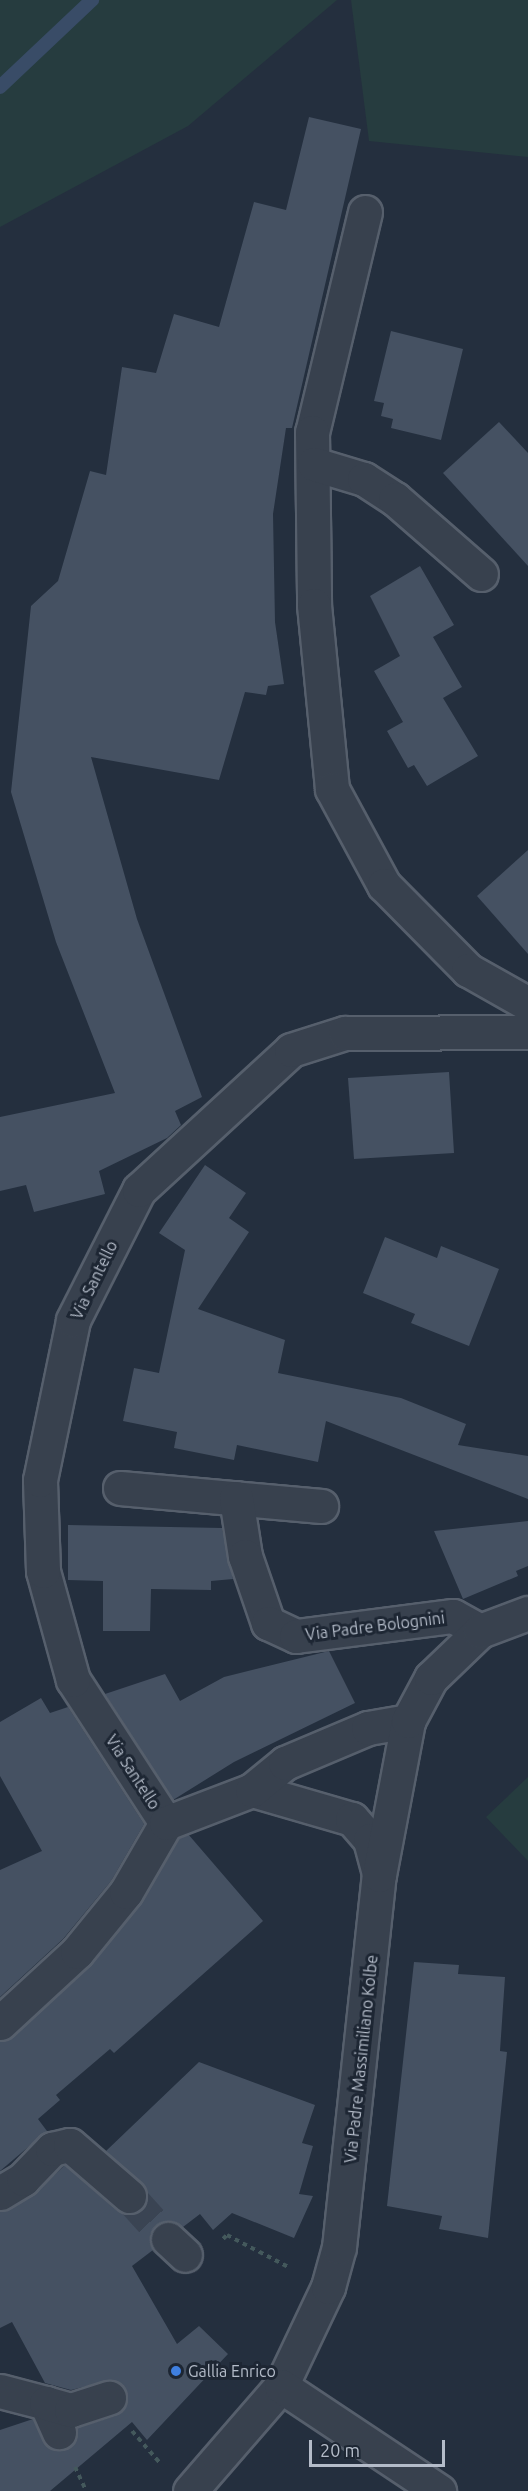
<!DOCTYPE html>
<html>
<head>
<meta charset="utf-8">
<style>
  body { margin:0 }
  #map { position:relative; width:528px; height:2491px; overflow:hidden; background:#242f3e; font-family:Ubuntu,sans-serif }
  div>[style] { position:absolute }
  .green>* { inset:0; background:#263c3f }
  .stream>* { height:14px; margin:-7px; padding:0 7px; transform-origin:7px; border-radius:7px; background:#394c67 }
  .building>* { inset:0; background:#455162 }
  .minor-tunnel>* { height:33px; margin-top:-16.5px; transform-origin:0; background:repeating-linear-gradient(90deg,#3a4453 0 33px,transparent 0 49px) }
  .path>* { height:4px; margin-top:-2px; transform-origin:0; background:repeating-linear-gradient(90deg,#44595c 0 4.5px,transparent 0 9px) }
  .roads { filter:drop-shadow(2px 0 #565f6c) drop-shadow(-2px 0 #565f6c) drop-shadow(0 2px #565f6c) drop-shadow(0 -2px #565f6c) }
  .minor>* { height:33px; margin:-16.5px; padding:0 16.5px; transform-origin:16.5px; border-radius:16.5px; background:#38414e }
  .dots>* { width:16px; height:16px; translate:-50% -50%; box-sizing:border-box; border:3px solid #1d2633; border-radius:50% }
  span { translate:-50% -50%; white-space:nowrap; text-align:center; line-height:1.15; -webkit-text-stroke:6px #1d2633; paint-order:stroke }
  .street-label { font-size:16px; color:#b4bcc9 }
  .poi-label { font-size:16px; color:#b4bcc9 }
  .left { translate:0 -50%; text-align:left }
  .scale { position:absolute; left:309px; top:2440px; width:136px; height:27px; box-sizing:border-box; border:3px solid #b4bcc9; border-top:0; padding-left:8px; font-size:18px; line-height:21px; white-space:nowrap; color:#b4bcc9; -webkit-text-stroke:4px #1d2633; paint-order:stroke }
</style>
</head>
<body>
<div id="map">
  <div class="green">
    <div style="clip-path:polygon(0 0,337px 0,188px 126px,0 227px)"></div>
    <div style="clip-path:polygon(351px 0,528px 0,528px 157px,369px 141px)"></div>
    <div style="clip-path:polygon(528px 1777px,528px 1861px,486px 1817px)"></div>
  </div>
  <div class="stream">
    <div style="left:0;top:87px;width:127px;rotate:-43.4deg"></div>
  </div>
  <div class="building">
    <div style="clip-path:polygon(309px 117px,361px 129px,292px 428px,286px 428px,273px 514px,275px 622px,284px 684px,268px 686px,266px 695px,245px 692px,219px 780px,91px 757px,137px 919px,202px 1097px,175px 1111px,181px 1125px,167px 1138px,99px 1171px,105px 1194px,34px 1212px,26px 1185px,0 1191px,0 1117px,115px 1093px,56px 942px,11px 792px,31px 606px,58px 581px,90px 471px,106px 475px,122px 367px,156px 373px,174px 314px,219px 327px,254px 202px,286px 210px)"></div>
    <div style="clip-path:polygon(391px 331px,463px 349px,441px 440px,391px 428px,393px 419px,381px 416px,384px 403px,374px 401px)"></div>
    <div style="clip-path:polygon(499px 422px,528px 453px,528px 566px,443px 473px)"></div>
    <div style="clip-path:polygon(420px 566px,454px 625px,433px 637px,462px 687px,443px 698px,478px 756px,427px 786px,414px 765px,408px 768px,387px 731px,403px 722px,374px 671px,400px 656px,370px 596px)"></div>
    <div style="clip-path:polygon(528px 850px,528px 954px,477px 896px)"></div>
    <div style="clip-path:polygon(449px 1072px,454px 1153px,354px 1159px,348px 1078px)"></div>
    <div style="clip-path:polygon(205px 1165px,246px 1193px,229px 1218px,249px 1232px,198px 1309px,285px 1340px,278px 1373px,401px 1398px,466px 1424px,458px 1445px,528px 1456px,528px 1499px,326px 1421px,318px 1462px,237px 1445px,234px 1460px,174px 1448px,177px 1432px,123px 1421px,134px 1368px,159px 1373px,185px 1250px,159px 1233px)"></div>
    <div style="clip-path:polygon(385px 1237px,437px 1258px,441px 1246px,499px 1269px,469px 1346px,411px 1323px,415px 1314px,363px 1293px)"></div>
    <div style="clip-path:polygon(528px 1521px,528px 1566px,516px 1571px,518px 1576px,463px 1599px,434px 1531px)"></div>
    <div style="clip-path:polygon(68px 1525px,222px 1528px,233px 1579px,211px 1581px,211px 1590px,151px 1589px,150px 1631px,103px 1631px,103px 1581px,68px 1580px)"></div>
    <div style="clip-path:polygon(329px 1651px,355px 1703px,234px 1762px,173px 1800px,105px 1694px,165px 1674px,180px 1701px,224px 1677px)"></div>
    <div style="clip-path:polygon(41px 1698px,50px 1713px,68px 1707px,144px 1824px,111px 1881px,63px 1939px,0 1997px,0 1870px,42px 1851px,0 1776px,0 1722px)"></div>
    <div style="clip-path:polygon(188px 1834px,263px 1921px,114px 2053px,110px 2049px,56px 2095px,60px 2100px,38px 2119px,47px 2131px,0 2171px,0 2041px,13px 2037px,91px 1964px,141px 1904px,179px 1838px)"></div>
    <div style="clip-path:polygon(414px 1962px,459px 1965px,458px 1974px,505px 1977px,500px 2051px,507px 2052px,488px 2238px,439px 2229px,442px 2216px,387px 2206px)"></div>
    <div style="clip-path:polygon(199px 2062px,315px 2105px,302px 2143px,313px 2146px,299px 2194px,313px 2196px,294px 2238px,232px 2213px,213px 2230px,200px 2214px,183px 2227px,172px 2221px,155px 2226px,150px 2235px,153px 2250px,132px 2266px,177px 2344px,199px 2326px,228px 2354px,147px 2440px,132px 2422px,50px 2491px,0 2491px,0 2430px,33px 2419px,48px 2447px,66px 2449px,74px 2442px,77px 2428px,115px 2416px,127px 2401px,122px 2385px,112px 2380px,71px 2390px,45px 2383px,12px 2322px,0 2328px,0 2212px,33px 2195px,65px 2165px,117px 2211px,135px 2214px,143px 2209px,146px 2189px,106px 2151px)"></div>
  </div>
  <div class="minor-tunnel">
    <div style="left:129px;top:2196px;width:58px;rotate:47.8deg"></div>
  </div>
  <div class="path">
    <div style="left:223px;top:2239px;width:6px;rotate:-45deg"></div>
    <div style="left:227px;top:2235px;width:71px;rotate:27.6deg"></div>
    <div style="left:132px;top:2431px;width:43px;rotate:48.8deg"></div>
    <div style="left:75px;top:2467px;width:26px;rotate:65deg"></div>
  </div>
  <div class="roads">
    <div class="minor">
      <div style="left:365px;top:212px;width:226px;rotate:103.5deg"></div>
      <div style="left:312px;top:432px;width:173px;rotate:89.3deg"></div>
      <div style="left:314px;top:605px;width:185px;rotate:84.4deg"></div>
      <div style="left:332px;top:789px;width:109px;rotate:61.6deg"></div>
      <div style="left:384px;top:885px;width:120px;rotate:45.3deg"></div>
      <div style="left:468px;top:970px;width:69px;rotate:29.5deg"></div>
      <div style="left:314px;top:464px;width:52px;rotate:16.7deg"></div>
      <div style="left:364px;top:479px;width:37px;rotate:33deg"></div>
      <div style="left:395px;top:499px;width:114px;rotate:41.1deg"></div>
      <div style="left:120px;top:1488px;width:202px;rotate:5.1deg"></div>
      <div style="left:236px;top:1498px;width:59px;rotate:81.2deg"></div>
      <div style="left:245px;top:1556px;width:71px;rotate:71.1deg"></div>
      <div style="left:268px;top:1623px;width:31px;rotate:25deg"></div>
      <div style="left:296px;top:1636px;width:158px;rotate:-7.3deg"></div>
      <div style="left:453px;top:1616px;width:31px;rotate:29deg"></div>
      <div style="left:252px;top:1790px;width:104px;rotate:16.2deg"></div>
      <div style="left:352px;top:1819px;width:28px;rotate:49deg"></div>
      <div style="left:370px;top:1840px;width:35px;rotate:75deg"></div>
      <div style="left:166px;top:1823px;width:171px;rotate:-123deg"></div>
      <div style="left:73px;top:1680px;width:113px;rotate:-105.4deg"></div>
      <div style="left:43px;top:1571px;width:91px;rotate:-91.9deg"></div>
      <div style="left:40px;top:1480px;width:163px;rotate:-78.3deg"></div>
      <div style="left:73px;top:1320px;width:146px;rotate:-63.1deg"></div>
      <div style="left:139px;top:1190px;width:207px;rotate:-42.6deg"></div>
      <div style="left:291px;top:1050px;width:57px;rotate:-17.5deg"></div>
      <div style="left:345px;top:1033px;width:183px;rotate:-0.3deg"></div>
      <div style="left:0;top:2023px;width:105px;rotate:-42.7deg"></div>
      <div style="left:77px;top:1952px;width:77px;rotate:-50.8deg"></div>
      <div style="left:126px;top:1892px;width:80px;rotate:-59.9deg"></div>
      <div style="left:166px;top:1823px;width:92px;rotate:-21deg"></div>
      <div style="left:252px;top:1790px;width:43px;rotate:-39.3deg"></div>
      <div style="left:285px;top:1763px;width:90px;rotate:-22.9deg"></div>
      <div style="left:368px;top:1728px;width:41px;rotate:-9.9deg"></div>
      <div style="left:0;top:2193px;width:27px;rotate:-31deg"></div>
      <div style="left:23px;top:2179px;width:42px;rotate:-46deg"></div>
      <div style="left:52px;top:2149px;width:18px;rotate:-13deg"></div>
      <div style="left:70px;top:2145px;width:78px;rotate:40.8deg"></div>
      <div style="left:168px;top:2239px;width:23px;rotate:43deg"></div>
      <div style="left:281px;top:2386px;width:110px;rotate:-64.6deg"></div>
      <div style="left:328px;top:2287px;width:41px;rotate:-74.6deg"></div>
      <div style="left:339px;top:2247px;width:374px;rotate:-83.9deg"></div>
      <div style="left:379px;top:1875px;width:157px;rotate:-79.3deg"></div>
      <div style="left:408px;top:1721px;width:49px;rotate:-61.9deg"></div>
      <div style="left:431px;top:1678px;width:68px;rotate:-43.8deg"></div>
      <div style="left:480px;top:1631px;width:51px;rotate:-20.6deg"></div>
      <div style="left:0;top:2391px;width:48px;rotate:14.6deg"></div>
      <div style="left:46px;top:2403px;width:32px;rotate:66deg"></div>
      <div style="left:46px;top:2403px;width:26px;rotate:16deg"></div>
      <div style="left:71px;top:2410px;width:40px;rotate:-18deg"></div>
      <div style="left:190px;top:2491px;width:139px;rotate:-49.1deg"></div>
      <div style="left:281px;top:2386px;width:190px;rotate:33.6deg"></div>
    </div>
  </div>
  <div class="dots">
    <div style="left:176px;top:2371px;background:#3f7fe0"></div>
  </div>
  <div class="street-label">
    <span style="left:94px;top:1280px;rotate:-64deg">Via Santello</span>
    <span style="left:375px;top:1626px;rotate:-7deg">Via Padre Bolognini</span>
    <span style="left:133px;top:1772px;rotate:57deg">Via Santello</span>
    <span style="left:361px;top:2059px;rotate:-84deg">Via Padre Massimiliano Kolbe</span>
  </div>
  <div class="poi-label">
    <span class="left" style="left:188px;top:2371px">Gallia Enrico</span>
  </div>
  <div class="scale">20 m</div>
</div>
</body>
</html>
